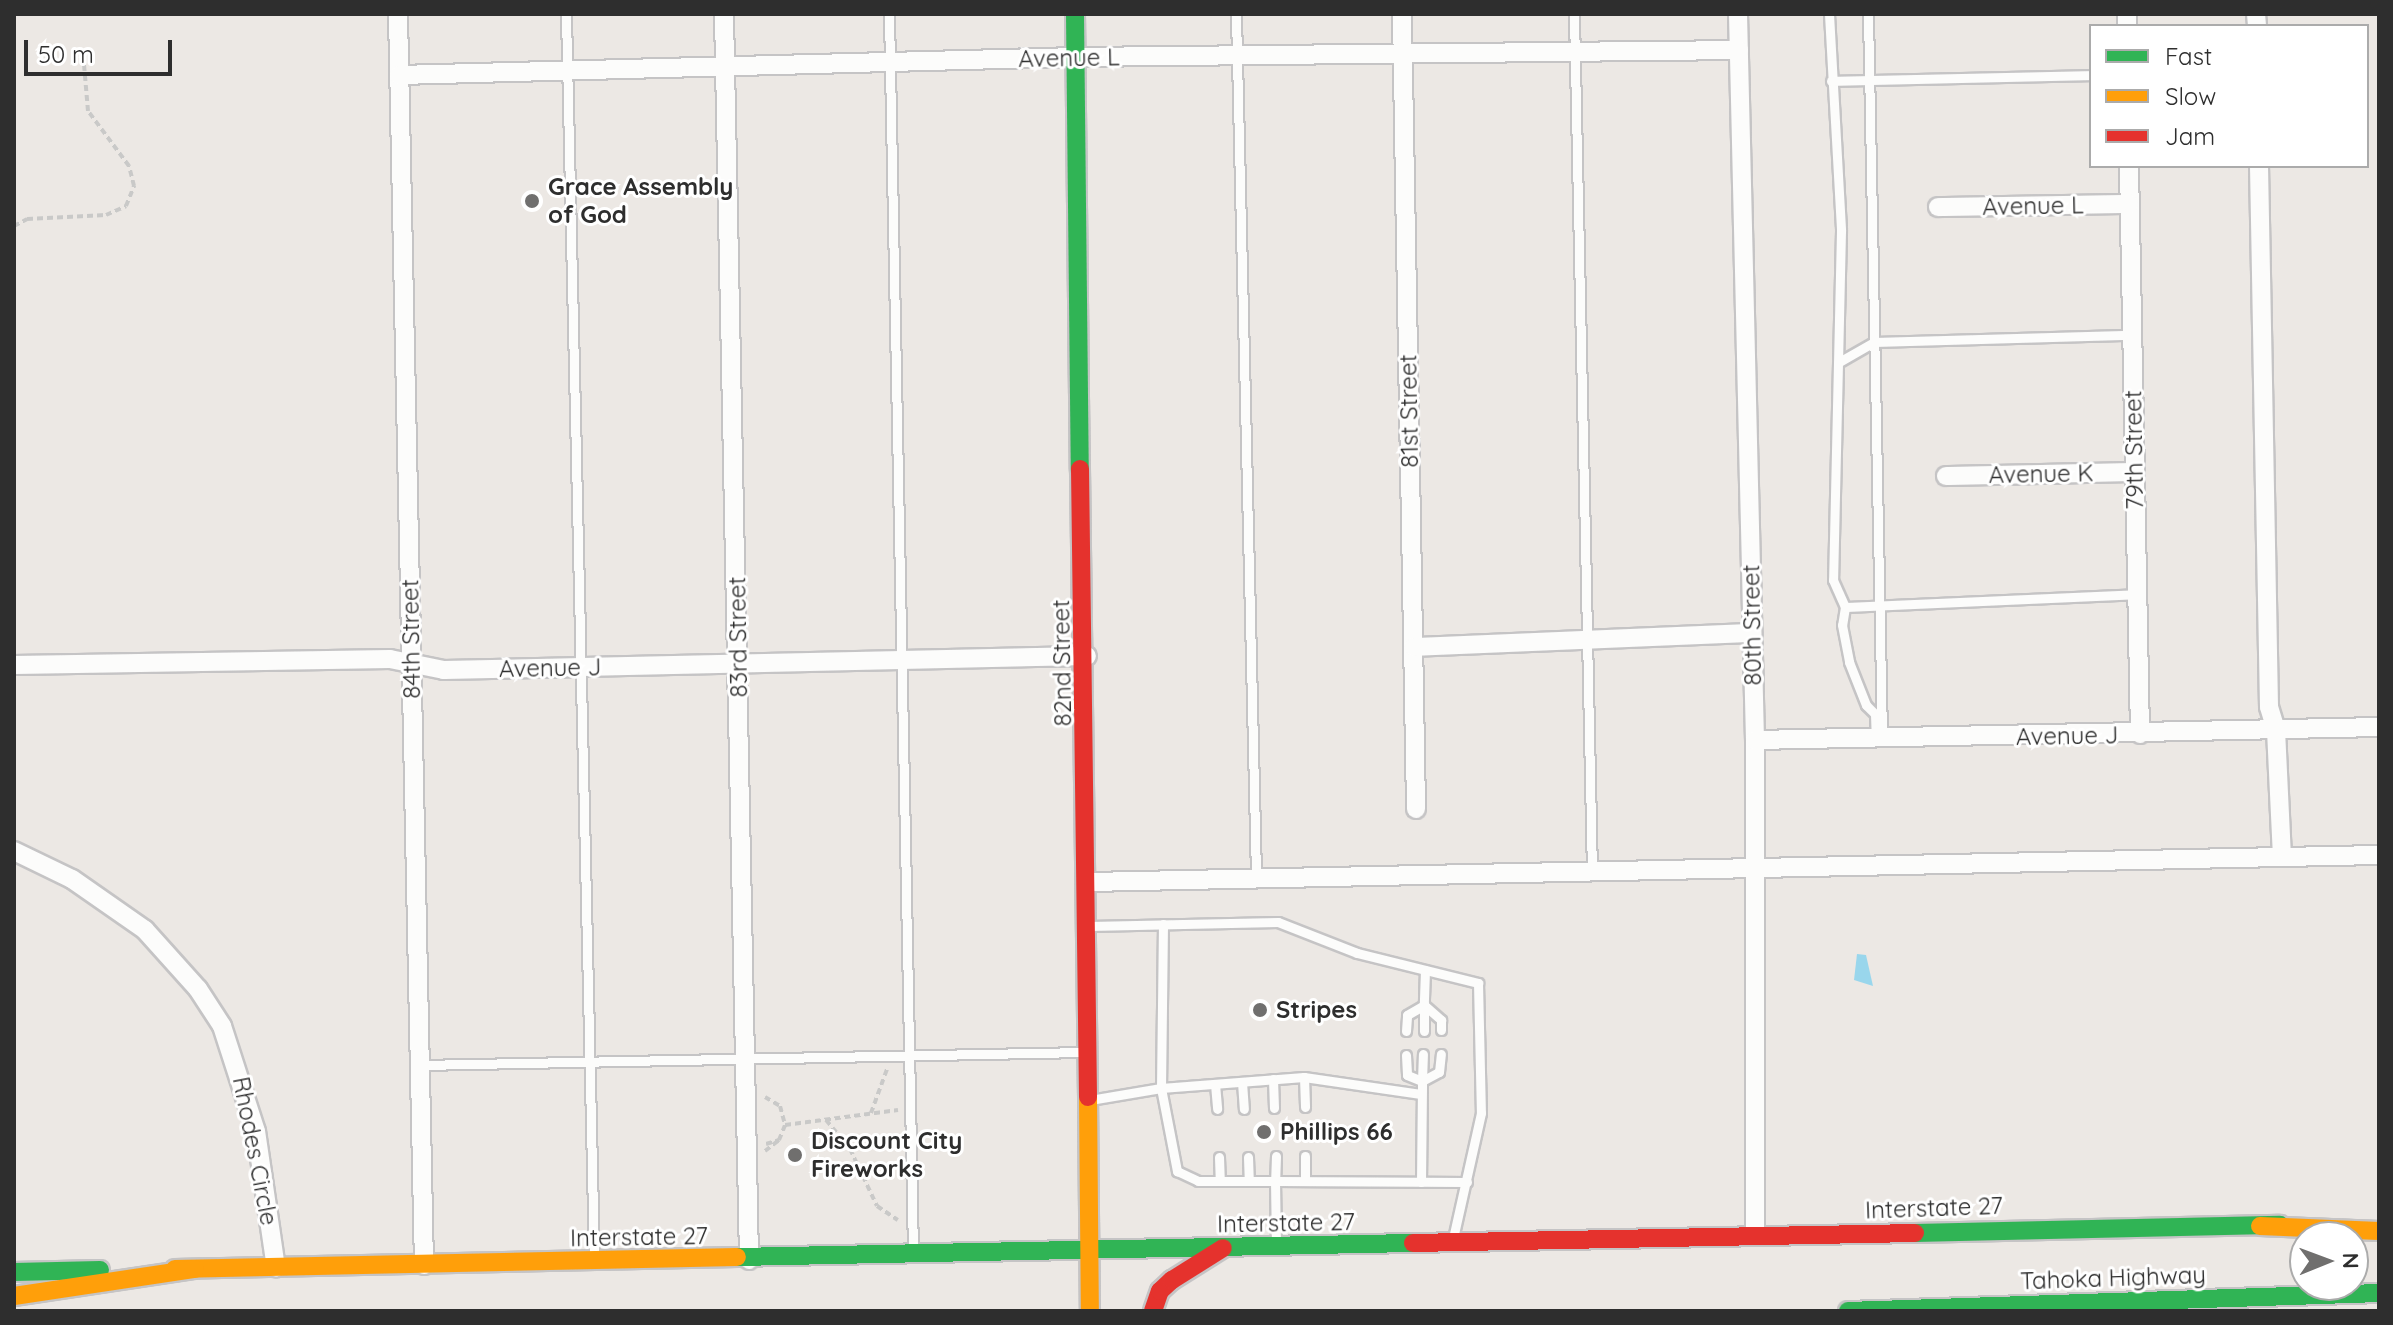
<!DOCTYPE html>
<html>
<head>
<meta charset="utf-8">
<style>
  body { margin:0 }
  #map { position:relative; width:2393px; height:1325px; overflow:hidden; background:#ece8e4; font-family:Quicksand,sans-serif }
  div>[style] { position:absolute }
  .water>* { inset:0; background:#99d6ec }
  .path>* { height:4px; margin-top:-2px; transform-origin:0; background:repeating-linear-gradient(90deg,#c9c9c8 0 6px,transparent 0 10px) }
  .roads { filter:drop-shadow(2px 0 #c5c4c5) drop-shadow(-2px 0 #c5c4c5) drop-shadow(0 2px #c5c4c5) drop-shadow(0 -2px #c5c4c5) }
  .lane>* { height:9px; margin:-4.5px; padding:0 4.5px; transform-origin:4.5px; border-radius:4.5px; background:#fcfcfb }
  .street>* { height:18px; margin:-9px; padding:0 9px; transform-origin:9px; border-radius:9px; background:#fcfcfb }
  .fast>* { height:18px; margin:-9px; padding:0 9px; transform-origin:9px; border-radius:9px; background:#30b455 }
  .slow>* { height:18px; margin:-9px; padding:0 9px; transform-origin:9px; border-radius:9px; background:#ff9f0a }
  .jam>* { height:18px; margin:-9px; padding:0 9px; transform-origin:9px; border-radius:9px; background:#e5322d }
  .dots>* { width:22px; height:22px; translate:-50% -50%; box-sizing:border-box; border:4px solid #fff; border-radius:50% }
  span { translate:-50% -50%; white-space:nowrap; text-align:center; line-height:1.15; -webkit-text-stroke:6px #fff; paint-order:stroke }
  .street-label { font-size:24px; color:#2e2e2e }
  .poi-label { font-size:24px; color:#2e2e2e; font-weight:700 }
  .left { translate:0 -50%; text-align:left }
  .frame { position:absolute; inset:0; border:16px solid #2e2e2e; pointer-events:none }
  .legend { position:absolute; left:2089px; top:24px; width:280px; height:144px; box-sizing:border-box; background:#fff; border:2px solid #ababab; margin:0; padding:10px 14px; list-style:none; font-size:24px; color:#2e2e2e }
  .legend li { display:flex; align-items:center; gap:16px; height:40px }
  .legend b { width:40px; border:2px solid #ababab }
  .north { position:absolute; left:2289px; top:1221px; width:80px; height:80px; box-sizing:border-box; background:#fff; border:2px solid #ababab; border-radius:50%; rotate:89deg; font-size:22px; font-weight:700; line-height:32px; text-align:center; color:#2e2e2e }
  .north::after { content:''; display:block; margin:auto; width:28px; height:36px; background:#706f6e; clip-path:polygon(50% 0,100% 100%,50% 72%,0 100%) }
  .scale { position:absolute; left:24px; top:40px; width:148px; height:36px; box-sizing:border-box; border:4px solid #2e2e2e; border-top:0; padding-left:10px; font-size:24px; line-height:28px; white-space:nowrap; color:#2e2e2e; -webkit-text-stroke:6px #fff; paint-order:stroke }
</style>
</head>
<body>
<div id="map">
  <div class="water">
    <div style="clip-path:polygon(1857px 954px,1866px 955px,1873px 986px,1854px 980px)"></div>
  </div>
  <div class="path">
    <div style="left:14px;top:226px;width:15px;rotate:-28deg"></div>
    <div style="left:27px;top:219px;width:79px;rotate:-2.9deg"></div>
    <div style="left:106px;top:215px;width:22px;rotate:-24deg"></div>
    <div style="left:126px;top:206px;width:22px;rotate:-68deg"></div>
    <div style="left:134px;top:186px;width:21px;rotate:-104deg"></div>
    <div style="left:129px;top:166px;width:69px;rotate:-126.7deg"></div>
    <div style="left:88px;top:111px;width:47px;rotate:-94.9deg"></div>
    <div style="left:765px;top:1097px;width:17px;rotate:31deg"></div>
    <div style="left:780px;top:1106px;width:20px;rotate:75deg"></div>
    <div style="left:785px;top:1125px;width:114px;rotate:-7.6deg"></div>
    <div style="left:871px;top:1113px;width:47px;rotate:-70deg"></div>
    <div style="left:826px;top:1120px;width:38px;rotate:50deg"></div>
    <div style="left:850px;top:1149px;width:63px;rotate:64.7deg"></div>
    <div style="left:877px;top:1206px;width:25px;rotate:34deg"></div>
    <div style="left:766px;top:1144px;width:14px;rotate:-17deg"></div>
    <div style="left:779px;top:1140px;width:16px;rotate:-68deg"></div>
    <div style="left:765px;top:1151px;width:18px;rotate:-38deg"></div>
  </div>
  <div class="roads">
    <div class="lane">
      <div style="left:566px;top:14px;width:1244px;rotate:88.71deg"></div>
      <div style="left:889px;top:14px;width:1236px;rotate:88.89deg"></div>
      <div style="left:1236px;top:14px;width:863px;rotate:88.67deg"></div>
      <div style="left:1574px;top:14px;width:857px;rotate:88.8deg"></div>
      <div style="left:1829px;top:14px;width:217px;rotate:86.8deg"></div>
      <div style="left:1841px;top:231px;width:349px;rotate:91.3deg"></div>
      <div style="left:1833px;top:580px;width:30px;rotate:66deg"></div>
      <div style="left:1845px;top:607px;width:18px;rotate:99deg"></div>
      <div style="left:1842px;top:625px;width:38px;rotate:79deg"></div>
      <div style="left:1849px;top:662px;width:46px;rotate:68.4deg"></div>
      <div style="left:1866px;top:705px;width:13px;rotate:45deg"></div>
      <div style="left:1875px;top:714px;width:25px;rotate:88deg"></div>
      <div style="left:1868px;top:14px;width:724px;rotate:88.89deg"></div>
      <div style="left:1831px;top:81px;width:260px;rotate:-1.3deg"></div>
      <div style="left:1839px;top:362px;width:40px;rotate:-29.7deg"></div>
      <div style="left:1874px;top:342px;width:258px;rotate:-1.6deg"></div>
      <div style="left:1845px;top:607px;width:292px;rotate:-2.5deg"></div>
      <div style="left:1163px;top:924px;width:164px;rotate:90.7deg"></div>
      <div style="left:1161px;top:1088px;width:143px;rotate:-4.4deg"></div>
      <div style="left:1304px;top:1077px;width:118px;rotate:8.3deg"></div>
      <div style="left:1089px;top:926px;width:189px;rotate:-1.2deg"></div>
      <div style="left:1278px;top:922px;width:85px;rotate:21.4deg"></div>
      <div style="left:1357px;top:953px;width:125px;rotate:13.9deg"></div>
      <div style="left:1478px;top:983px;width:130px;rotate:88.7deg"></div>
      <div style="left:1481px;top:1113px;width:128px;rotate:102.6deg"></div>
      <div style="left:1425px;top:970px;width:35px;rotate:92deg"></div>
      <div style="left:1424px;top:1005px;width:23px;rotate:41deg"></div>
      <div style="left:1441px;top:1020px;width:10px;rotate:90deg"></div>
      <div style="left:1406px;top:1031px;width:16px;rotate:-86deg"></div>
      <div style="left:1407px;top:1015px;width:20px;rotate:-30deg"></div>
      <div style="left:1424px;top:1031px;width:26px;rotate:-90deg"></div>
      <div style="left:1406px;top:1055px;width:20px;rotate:87deg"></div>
      <div style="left:1407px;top:1075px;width:16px;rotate:22deg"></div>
      <div style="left:1422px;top:1081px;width:27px;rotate:-88deg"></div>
      <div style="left:420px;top:1065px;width:663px;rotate:-1.12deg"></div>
      <div style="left:1304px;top:1077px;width:30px;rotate:88deg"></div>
      <div style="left:1273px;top:1079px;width:29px;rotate:88deg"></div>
      <div style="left:1242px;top:1082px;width:27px;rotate:86deg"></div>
      <div style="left:1215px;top:1084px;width:25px;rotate:85deg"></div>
      <div style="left:1090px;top:1100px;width:72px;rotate:-9.6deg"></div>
      <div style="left:1161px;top:1088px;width:85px;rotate:79.1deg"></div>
      <div style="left:1177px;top:1171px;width:23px;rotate:25deg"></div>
      <div style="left:1198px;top:1181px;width:77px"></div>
      <div style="left:1275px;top:1181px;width:64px;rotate:89.1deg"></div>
      <div style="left:1276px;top:1156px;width:25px;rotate:92deg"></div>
      <div style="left:1275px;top:1181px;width:192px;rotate:0.3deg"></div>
      <div style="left:1219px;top:1157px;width:24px;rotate:88deg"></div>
      <div style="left:1248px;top:1157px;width:24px;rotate:88deg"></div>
      <div style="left:1305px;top:1181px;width:25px;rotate:-90deg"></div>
      <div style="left:1421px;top:1182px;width:101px;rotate:-89.4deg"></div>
      <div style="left:1422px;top:1081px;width:19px;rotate:-28deg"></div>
      <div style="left:1439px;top:1072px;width:18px;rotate:-84deg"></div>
    </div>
    <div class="street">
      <div style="left:398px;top:14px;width:1251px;rotate:88.81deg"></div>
      <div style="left:724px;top:14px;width:1246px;rotate:88.85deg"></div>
      <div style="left:1402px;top:14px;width:795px;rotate:88.99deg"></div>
      <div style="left:1738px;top:14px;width:726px;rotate:88.66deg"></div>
      <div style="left:1755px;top:740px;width:496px;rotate:90deg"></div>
      <div style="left:2127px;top:14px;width:12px;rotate:90deg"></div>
      <div style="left:2256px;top:14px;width:12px;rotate:85deg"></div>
      <div style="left:399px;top:75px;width:677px;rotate:-1.52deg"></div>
      <div style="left:1076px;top:57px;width:663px;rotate:-0.6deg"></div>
      <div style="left:2129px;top:166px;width:568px;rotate:88.89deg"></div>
      <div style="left:2259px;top:166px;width:541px;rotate:88.94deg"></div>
      <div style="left:2269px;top:707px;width:24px;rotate:73deg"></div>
      <div style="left:2276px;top:730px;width:126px;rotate:87.3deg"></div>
      <div style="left:1938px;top:207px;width:191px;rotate:-0.9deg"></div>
      <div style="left:1946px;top:476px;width:189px;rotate:-1.2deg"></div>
      <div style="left:1414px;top:647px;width:338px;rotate:-2.4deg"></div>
      <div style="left:14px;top:665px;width:376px;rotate:-0.9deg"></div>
      <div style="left:390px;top:659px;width:55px;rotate:11.5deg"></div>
      <div style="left:444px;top:670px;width:643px;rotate:-1.25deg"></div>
      <div style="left:1755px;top:740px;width:624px;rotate:-1.19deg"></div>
      <div style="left:14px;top:851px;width:64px;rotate:25.8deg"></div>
      <div style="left:72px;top:879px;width:89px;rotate:34.9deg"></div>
      <div style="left:145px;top:930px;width:79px;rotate:48.1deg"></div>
      <div style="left:198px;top:989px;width:44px;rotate:57deg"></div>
      <div style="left:222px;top:1026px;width:110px;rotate:72.1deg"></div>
      <div style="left:256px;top:1131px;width:138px;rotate:81.7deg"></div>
      <div style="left:1089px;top:882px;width:1290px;rotate:-1.2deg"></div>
    </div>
    <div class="fast">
      <div style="left:1075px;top:14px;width:455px;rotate:89.4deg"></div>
      <div style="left:1915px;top:1233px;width:365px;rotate:-1.3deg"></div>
      <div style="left:737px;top:1257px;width:676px;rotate:-1.19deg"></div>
      <div style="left:14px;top:1272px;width:86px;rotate:-1.3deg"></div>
      <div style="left:1848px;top:1311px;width:531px;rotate:-1.94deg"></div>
    </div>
    <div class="slow">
      <div style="left:1088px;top:1097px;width:214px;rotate:89.5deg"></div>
      <div style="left:2260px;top:1226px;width:119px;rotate:2.4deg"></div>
      <div style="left:175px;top:1269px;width:562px;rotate:-1.22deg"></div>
      <div style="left:14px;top:1296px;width:183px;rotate:-8.5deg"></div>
    </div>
    <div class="jam">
      <div style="left:1080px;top:469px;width:628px;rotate:89.27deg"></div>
      <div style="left:1413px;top:1243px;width:502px;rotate:-1.14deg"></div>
      <div style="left:1153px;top:1311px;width:21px;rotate:-71deg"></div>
      <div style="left:1160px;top:1291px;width:16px;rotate:-43deg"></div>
      <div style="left:1172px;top:1280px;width:60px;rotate:-32.1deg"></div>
    </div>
  </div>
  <div class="dots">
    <div style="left:532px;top:201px;background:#706f6e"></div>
    <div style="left:1260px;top:1010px;background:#706f6e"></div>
    <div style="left:1264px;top:1132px;background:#706f6e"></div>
    <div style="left:795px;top:1155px;background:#706f6e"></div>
  </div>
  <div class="street-label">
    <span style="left:1069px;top:58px;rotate:-1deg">Avenue L</span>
    <span style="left:2033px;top:206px;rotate:-1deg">Avenue L</span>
    <span style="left:1409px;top:411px;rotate:-91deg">81st Street</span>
    <span style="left:2134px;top:450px;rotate:-91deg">79th Street</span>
    <span style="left:2041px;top:474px;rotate:-1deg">Avenue K</span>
    <span style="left:1752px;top:625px;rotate:-91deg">80th Street</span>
    <span style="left:738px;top:637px;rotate:-91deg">83rd Street</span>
    <span style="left:411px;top:639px;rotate:-91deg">84th Street</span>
    <span style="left:1062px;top:663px;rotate:-91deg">82nd Street</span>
    <span style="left:550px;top:668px;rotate:-1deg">Avenue J</span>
    <span style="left:2067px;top:736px;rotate:-1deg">Avenue J</span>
    <span style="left:255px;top:1151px;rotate:79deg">Rhodes Circle</span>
    <span style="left:1934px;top:1208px;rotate:-2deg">Interstate 27</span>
    <span style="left:1286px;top:1223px;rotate:-1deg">Interstate 27</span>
    <span style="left:639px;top:1237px;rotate:-1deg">Interstate 27</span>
    <span style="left:2113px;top:1278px;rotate:-2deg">Tahoka Highway</span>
  </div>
  <div class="poi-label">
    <span class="left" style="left:548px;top:201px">Grace Assembly<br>of God</span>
    <span class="left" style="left:1276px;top:1010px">Stripes</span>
    <span class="left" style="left:1280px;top:1132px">Phillips 66</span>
    <span class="left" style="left:811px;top:1155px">Discount City<br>Fireworks</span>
  </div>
  <div class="frame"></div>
  <ul class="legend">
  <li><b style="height:10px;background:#30b455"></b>Fast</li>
  <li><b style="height:10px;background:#ff9f0a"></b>Slow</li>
  <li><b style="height:10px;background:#e5322d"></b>Jam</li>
  </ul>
  <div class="north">N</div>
  <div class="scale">50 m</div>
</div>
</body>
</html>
